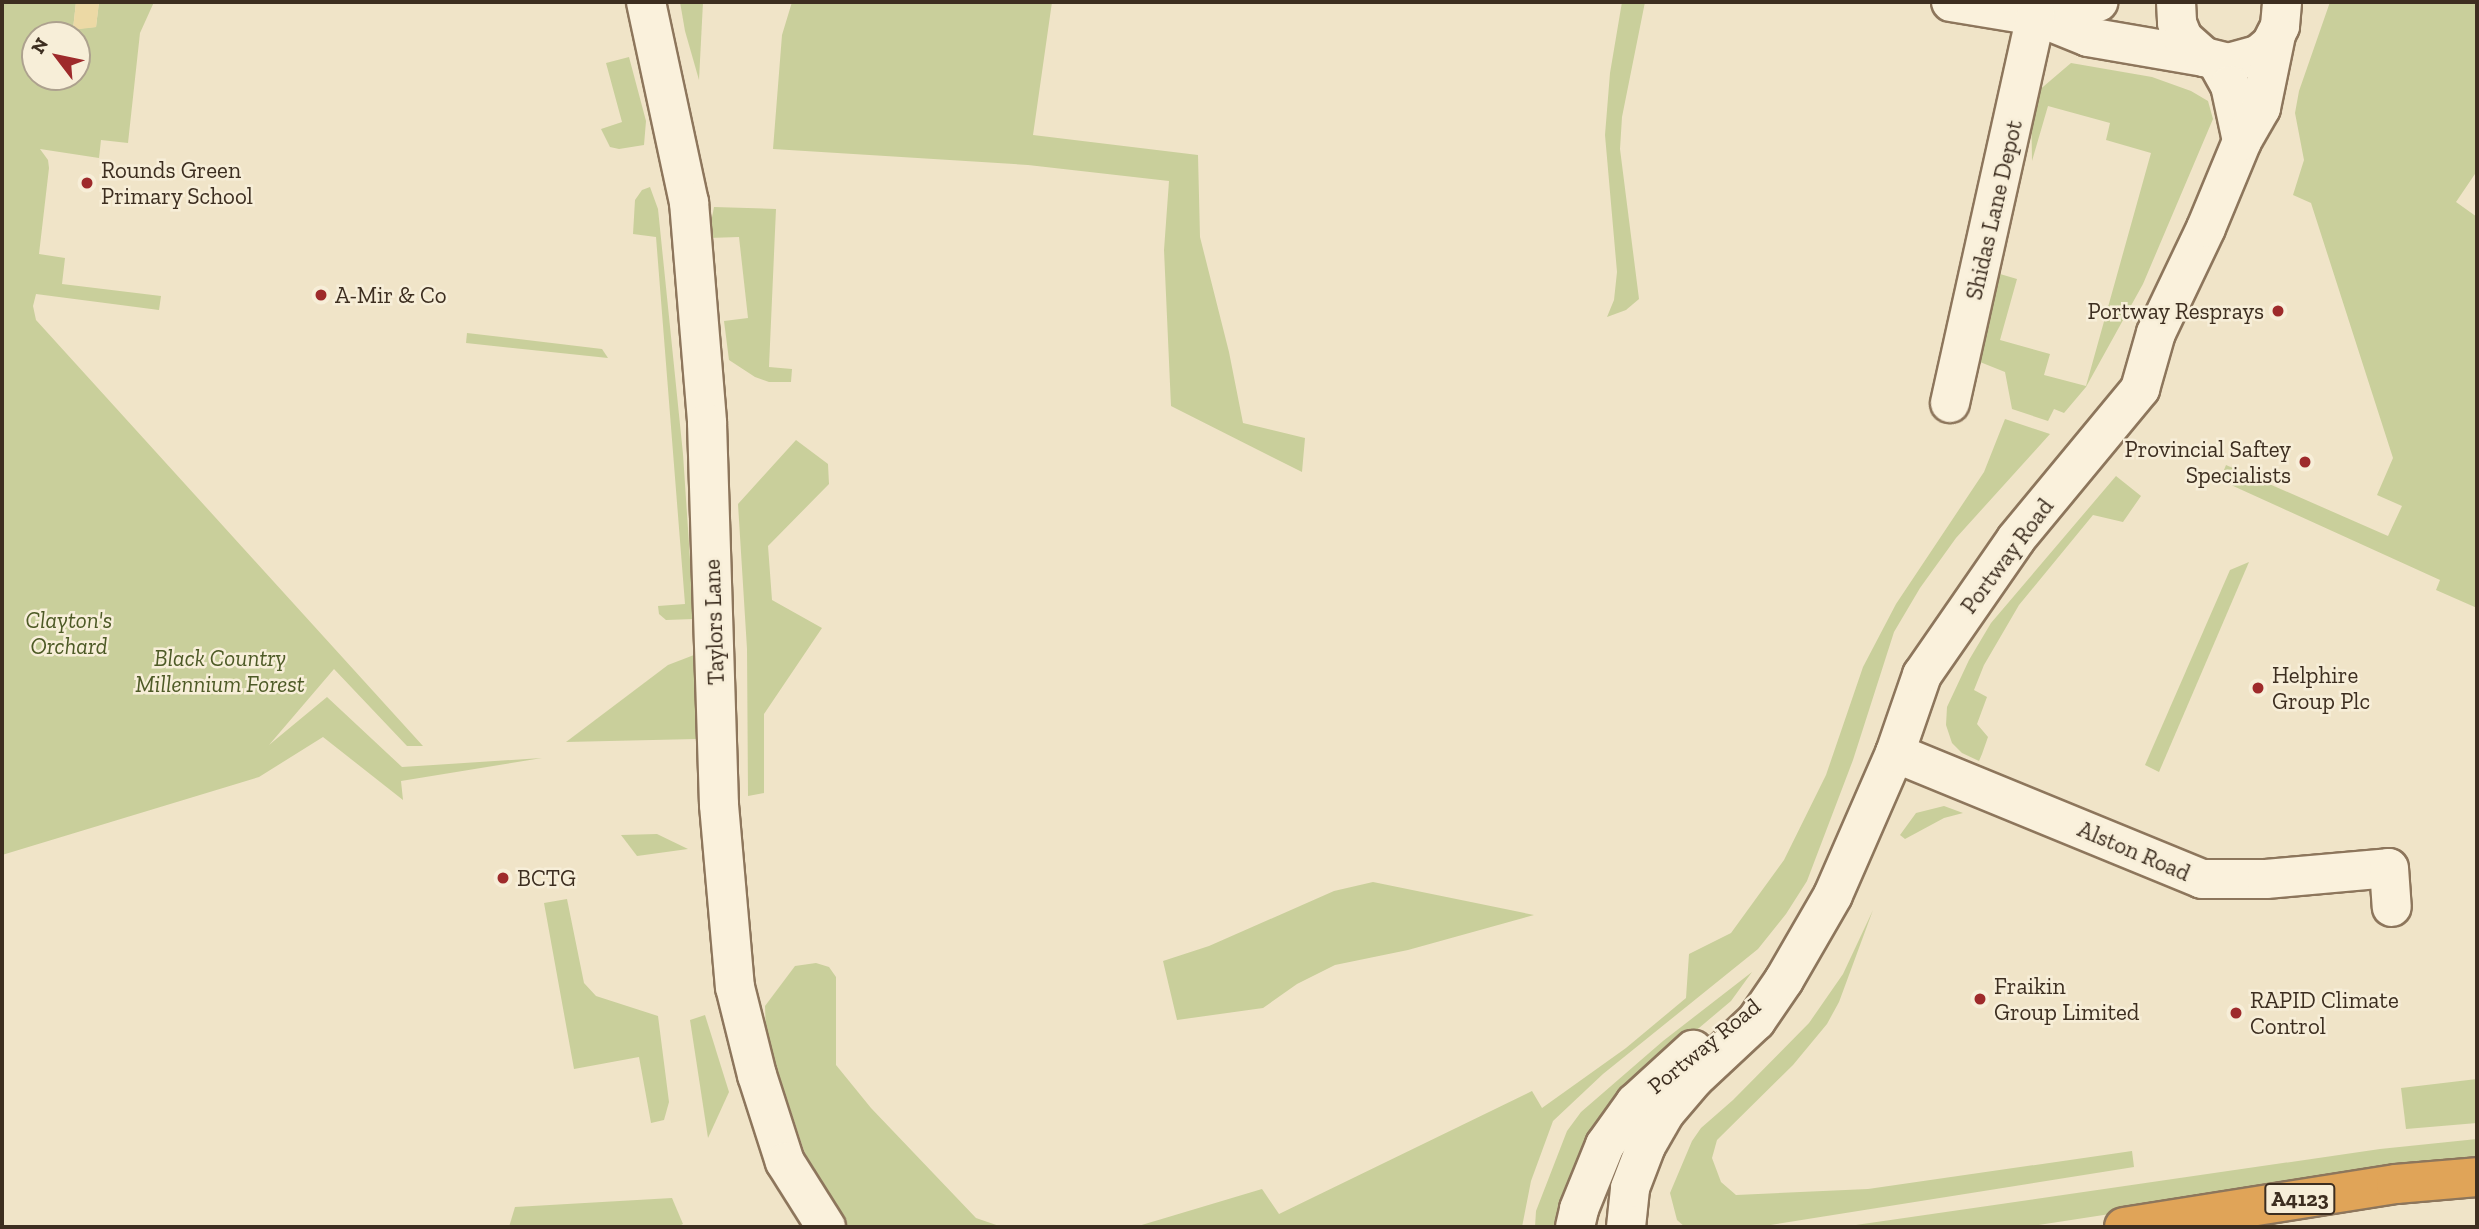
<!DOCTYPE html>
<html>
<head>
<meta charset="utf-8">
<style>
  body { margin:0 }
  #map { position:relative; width:2479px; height:1229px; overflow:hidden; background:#f0e4c8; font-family:"Zilla Slab",serif }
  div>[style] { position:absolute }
  .green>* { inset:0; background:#c9cf9b }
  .sand>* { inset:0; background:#ecd9a5 }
  .roads { filter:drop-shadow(2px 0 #8d765c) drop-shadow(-2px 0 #8d765c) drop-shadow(0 2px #8d765c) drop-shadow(0 -2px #8d765c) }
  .minor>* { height:38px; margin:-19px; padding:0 19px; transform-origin:19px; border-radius:19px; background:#faf1dc }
  .highway>* { height:38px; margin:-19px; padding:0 19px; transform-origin:19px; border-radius:19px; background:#e0a458 }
  .dots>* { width:19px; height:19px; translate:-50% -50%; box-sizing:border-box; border:4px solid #f7eed8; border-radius:50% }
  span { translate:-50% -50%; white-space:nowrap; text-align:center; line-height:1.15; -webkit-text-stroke:5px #f7eed8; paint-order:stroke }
  .shield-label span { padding:2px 5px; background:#f7eed8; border:2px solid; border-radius:5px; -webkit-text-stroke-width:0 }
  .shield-label { font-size:21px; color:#3d2e20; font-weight:700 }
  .poi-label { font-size:23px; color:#3d2e20 }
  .left { translate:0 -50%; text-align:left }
  .right { translate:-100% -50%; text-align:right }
  .street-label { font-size:23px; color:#3d2e20 }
  .park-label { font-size:23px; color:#4d5a26; font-style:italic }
  .frame { position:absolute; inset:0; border:4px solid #3d2e20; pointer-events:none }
  .north { position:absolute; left:21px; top:21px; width:70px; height:70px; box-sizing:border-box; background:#f7eed8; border:2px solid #ada18e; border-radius:50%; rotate:302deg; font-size:19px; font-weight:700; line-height:28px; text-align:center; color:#3d2e20 }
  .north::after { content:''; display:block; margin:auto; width:24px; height:32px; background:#9e2a2b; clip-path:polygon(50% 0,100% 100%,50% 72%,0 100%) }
</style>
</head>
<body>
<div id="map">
  <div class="green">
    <div style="clip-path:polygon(evenodd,2px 2px,76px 2px,73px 29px,96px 27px,99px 2px,154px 2px,140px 33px,128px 143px,101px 140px,99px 158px,40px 149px,48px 160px,49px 168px,39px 254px,65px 258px,62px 284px,161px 296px,159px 310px,36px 294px,33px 306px,36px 320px,423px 746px,407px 746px,334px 669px,269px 745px,327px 697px,402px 767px,542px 758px,401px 781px,403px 800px,323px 737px,259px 777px,2px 855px,2px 2px,35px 35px,77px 35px,77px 77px,35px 77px,35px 35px)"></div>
    <div style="clip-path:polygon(680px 2px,703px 2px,699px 80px,685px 31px)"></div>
    <div style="clip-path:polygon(792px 2px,1052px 2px,1033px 135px,1198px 155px,1200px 237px,1229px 352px,1243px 423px,1305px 438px,1302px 472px,1171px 406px,1164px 250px,1169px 181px,1028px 165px,773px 149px,782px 35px)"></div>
    <div style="clip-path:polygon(1622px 2px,1645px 2px,1622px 117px,1620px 149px,1639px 299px,1626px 310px,1607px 317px,1614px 300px,1617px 272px,1605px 135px,1610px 73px)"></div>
    <div style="clip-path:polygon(2330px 2px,2477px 2px,2477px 171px,2456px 202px,2477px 217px,2477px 608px,2436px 590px,2440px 580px,2220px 480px,2226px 465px,2388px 536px,2402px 506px,2377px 495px,2393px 458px,2311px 203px,2293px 195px,2304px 160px,2295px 113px,2299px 91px)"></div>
    <div style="clip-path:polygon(629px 57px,646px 121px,644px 145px,619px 149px,610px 147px,601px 129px,622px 122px,606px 63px)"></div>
    <div style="clip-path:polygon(2071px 63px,2152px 77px,2191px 91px,2208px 101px,2213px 119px,2143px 284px,2086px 387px,2064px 413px,2054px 409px,2048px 421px,2012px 409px,2005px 372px,1980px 362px,2000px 274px,2017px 279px,2000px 340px,2050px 354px,2044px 375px,2086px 386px,2151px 153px,2106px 140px,2110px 123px,2048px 106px,2032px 161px,2031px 97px)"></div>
    <div style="clip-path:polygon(650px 187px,658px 209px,683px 454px,694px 619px,666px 620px,659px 614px,658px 606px,685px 604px,656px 237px,633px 234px,635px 200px,642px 190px)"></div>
    <div style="clip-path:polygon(714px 207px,776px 209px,769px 367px,792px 369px,791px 382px,769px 382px,755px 377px,729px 360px,724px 321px,748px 318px,739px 237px,708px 238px)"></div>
    <div style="clip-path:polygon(467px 333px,602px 349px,608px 358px,466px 343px)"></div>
    <div style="clip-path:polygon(2005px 419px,2050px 434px,1956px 538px,1920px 588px,1894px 632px,1853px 760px,1807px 881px,1786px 914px,1758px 949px,1603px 1074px,1553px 1121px,1531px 1181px,1522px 1227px,1135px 1227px,1262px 1189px,1279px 1214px,1532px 1091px,1542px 1108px,1626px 1048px,1686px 998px,1689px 954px,1731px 933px,1784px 860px,1826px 775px,1863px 667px,1896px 604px,1984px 472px)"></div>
    <div style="clip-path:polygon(796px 440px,828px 464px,829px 484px,768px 546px,772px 600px,822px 628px,764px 714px,764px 793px,748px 796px,747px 649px,738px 504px)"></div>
    <div style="clip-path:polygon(2116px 476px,2141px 496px,2123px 522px,2093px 515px,2019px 605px,1984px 665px,1974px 690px,1987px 697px,1977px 724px,1988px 737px,1982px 754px,1979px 761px,1962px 753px,1952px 743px,1946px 725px,1947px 707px,1969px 660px,1991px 623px)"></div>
    <div style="clip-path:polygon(2249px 562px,2159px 772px,2145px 765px,2230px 570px)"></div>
    <div style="clip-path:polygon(694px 655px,696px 739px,566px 742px,668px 665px)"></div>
    <div style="clip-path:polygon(1944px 806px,1963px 813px,1944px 818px,1905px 839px,1900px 835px,1916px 813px)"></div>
    <div style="clip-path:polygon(657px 834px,688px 849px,637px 856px,621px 835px)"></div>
    <div style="clip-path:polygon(1373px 882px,1534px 915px,1408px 950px,1335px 965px,1297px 984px,1263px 1008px,1177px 1020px,1163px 961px,1209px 946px,1334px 891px)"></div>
    <div style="clip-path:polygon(567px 899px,584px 983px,596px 996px,658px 1016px,669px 1102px,664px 1120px,651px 1123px,639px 1057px,574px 1069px,544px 903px)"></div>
    <div style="clip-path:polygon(1873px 910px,1839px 1002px,1827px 1024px,1793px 1065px,1717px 1140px,1712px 1158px,1721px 1182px,1736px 1195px,1868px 1189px,2132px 1151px,2134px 1167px,1758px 1227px,1685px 1227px,1677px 1220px,1670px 1193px,1692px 1141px,1701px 1128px,1733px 1100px,1809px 1023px,1843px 974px)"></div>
    <div style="clip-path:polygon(816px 963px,829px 967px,836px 977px,836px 1065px,871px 1108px,976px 1218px,1002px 1227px,849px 1227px,814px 1181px,766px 1036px,765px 1006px,795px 966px)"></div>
    <div style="clip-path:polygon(1752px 972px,1731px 1001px,1680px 1044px,1594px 1130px,1579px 1154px,1563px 1193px,1555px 1227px,1535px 1227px,1536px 1211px,1567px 1131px,1581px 1112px,1663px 1041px)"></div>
    <div style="clip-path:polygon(705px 1015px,729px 1092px,708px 1138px,690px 1020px)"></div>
    <div style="clip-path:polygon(2477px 1079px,2477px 1123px,2406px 1129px,2401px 1088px)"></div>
    <div style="clip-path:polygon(2477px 1139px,2477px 1167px,2279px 1188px,2026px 1227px,1842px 1227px,2380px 1149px)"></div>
    <div style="clip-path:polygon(672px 1198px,683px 1224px,677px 1227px,509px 1227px,515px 1207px)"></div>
  </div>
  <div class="sand">
    <div style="clip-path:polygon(76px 2px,99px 2px,96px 27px,73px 30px)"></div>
  </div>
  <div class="roads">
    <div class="minor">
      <div style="left:646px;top:2px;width:205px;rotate:77.9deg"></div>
      <div style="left:689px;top:202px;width:222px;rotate:85.3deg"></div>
      <div style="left:707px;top:423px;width:382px;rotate:88.2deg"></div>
      <div style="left:719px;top:805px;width:183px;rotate:85deg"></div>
      <div style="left:735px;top:987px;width:91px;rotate:76deg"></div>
      <div style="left:757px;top:1075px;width:91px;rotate:72.2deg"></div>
      <div style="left:785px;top:1162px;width:77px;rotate:57.8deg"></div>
      <div style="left:1951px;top:2px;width:86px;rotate:9.4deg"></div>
      <div style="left:2036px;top:16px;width:56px;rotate:22deg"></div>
      <div style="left:2088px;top:37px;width:118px;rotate:9.8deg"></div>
      <div style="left:2176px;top:2px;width:21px;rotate:87deg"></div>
      <div style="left:2177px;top:23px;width:16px;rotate:68deg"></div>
      <div style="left:2183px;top:38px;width:28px;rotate:42deg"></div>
      <div style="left:2204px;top:57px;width:25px;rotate:14deg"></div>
      <div style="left:2228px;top:63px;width:31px;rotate:-15deg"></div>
      <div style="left:2258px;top:55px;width:17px;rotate:-40deg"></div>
      <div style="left:2271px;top:44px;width:20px;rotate:-63deg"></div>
      <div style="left:2280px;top:26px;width:24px;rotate:-85deg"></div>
      <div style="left:2036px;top:16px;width:64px;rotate:-12.7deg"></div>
      <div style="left:2217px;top:62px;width:26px;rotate:61deg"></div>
      <div style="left:2230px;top:85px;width:57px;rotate:77.9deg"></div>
      <div style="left:1950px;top:403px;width:396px;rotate:-77.5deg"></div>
      <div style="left:1895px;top:753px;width:332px;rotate:22.3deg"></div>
      <div style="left:2202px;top:879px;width:64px"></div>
      <div style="left:2266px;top:879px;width:123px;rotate:-5.1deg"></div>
      <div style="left:2389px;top:868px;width:39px;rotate:86deg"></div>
      <div style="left:1575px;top:1227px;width:18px;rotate:-77deg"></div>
      <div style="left:1579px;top:1209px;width:69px;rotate:-67.9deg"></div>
      <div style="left:1605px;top:1145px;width:52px;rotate:-54.5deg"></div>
      <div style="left:1635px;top:1103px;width:79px;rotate:-42.4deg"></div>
      <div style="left:1626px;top:1227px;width:39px;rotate:-84deg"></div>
      <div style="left:1630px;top:1188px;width:45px;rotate:-69.1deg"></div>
      <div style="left:1646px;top:1146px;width:38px;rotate:-60deg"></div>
      <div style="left:1665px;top:1113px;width:45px;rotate:-49.5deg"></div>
      <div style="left:1694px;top:1079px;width:85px;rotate:-43.1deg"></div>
      <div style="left:1756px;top:1021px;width:50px;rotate:-55.7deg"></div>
      <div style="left:1784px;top:980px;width:98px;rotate:-60deg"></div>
      <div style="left:1833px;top:895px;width:155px;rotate:-66.4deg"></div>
      <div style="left:1895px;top:753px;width:83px;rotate:-70.9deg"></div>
      <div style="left:1922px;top:675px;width:165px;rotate:-55.3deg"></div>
      <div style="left:2016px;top:539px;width:195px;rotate:-50.4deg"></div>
      <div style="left:2140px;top:389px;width:58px;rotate:-74.1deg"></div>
      <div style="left:2156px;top:333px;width:116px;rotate:-64.5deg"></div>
      <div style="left:2206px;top:228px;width:94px;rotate:-67.5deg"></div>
      <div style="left:2242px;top:141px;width:38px;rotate:-60deg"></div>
      <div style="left:2261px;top:108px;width:75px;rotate:-78.4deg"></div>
    </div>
    <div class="highway">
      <div style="left:2124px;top:1227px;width:275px;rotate:-9deg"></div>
      <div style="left:2396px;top:1184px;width:81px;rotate:-4.9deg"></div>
    </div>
  </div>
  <div class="dots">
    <div style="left:87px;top:183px;background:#9e2a2b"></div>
    <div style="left:321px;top:295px;background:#9e2a2b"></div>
    <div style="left:2278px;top:311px;background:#9e2a2b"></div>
    <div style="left:2305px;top:462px;background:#9e2a2b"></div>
    <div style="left:2258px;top:688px;background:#9e2a2b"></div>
    <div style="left:503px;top:878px;background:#9e2a2b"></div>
    <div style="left:1980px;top:999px;background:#9e2a2b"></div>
    <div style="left:2236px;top:1013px;background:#9e2a2b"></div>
  </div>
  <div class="shield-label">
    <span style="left:2300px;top:1199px">A4123</span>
  </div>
  <div class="poi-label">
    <span class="left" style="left:101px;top:183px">Rounds Green<br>Primary School</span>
    <span class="left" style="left:335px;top:295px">A-Mir &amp; Co</span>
    <span class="right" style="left:2264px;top:311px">Portway Resprays</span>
    <span class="right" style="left:2291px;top:462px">Provincial Saftey<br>Specialists</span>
    <span class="left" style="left:2272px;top:688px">Helphire<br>Group Plc</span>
    <span class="left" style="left:517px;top:878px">BCTG</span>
    <span class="left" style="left:1994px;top:999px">Fraikin<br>Group Limited</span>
    <span class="left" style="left:2250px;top:1013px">RAPID Climate<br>Control</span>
  </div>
  <div class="street-label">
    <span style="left:1994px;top:210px;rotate:-77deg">Shidas Lane Depot</span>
    <span style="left:2007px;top:556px;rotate:-53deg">Portway Road</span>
    <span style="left:714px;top:622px;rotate:-92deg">Taylors Lane</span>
    <span style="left:2134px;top:851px;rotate:23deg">Alston Road</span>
    <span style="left:1704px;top:1046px;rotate:-39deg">Portway Road</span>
  </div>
  <div class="park-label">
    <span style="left:69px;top:633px">Clayton's<br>Orchard</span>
    <span style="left:220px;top:671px">Black Country<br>Millennium Forest</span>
  </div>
  <div class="frame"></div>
  <div class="north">N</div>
</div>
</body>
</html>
